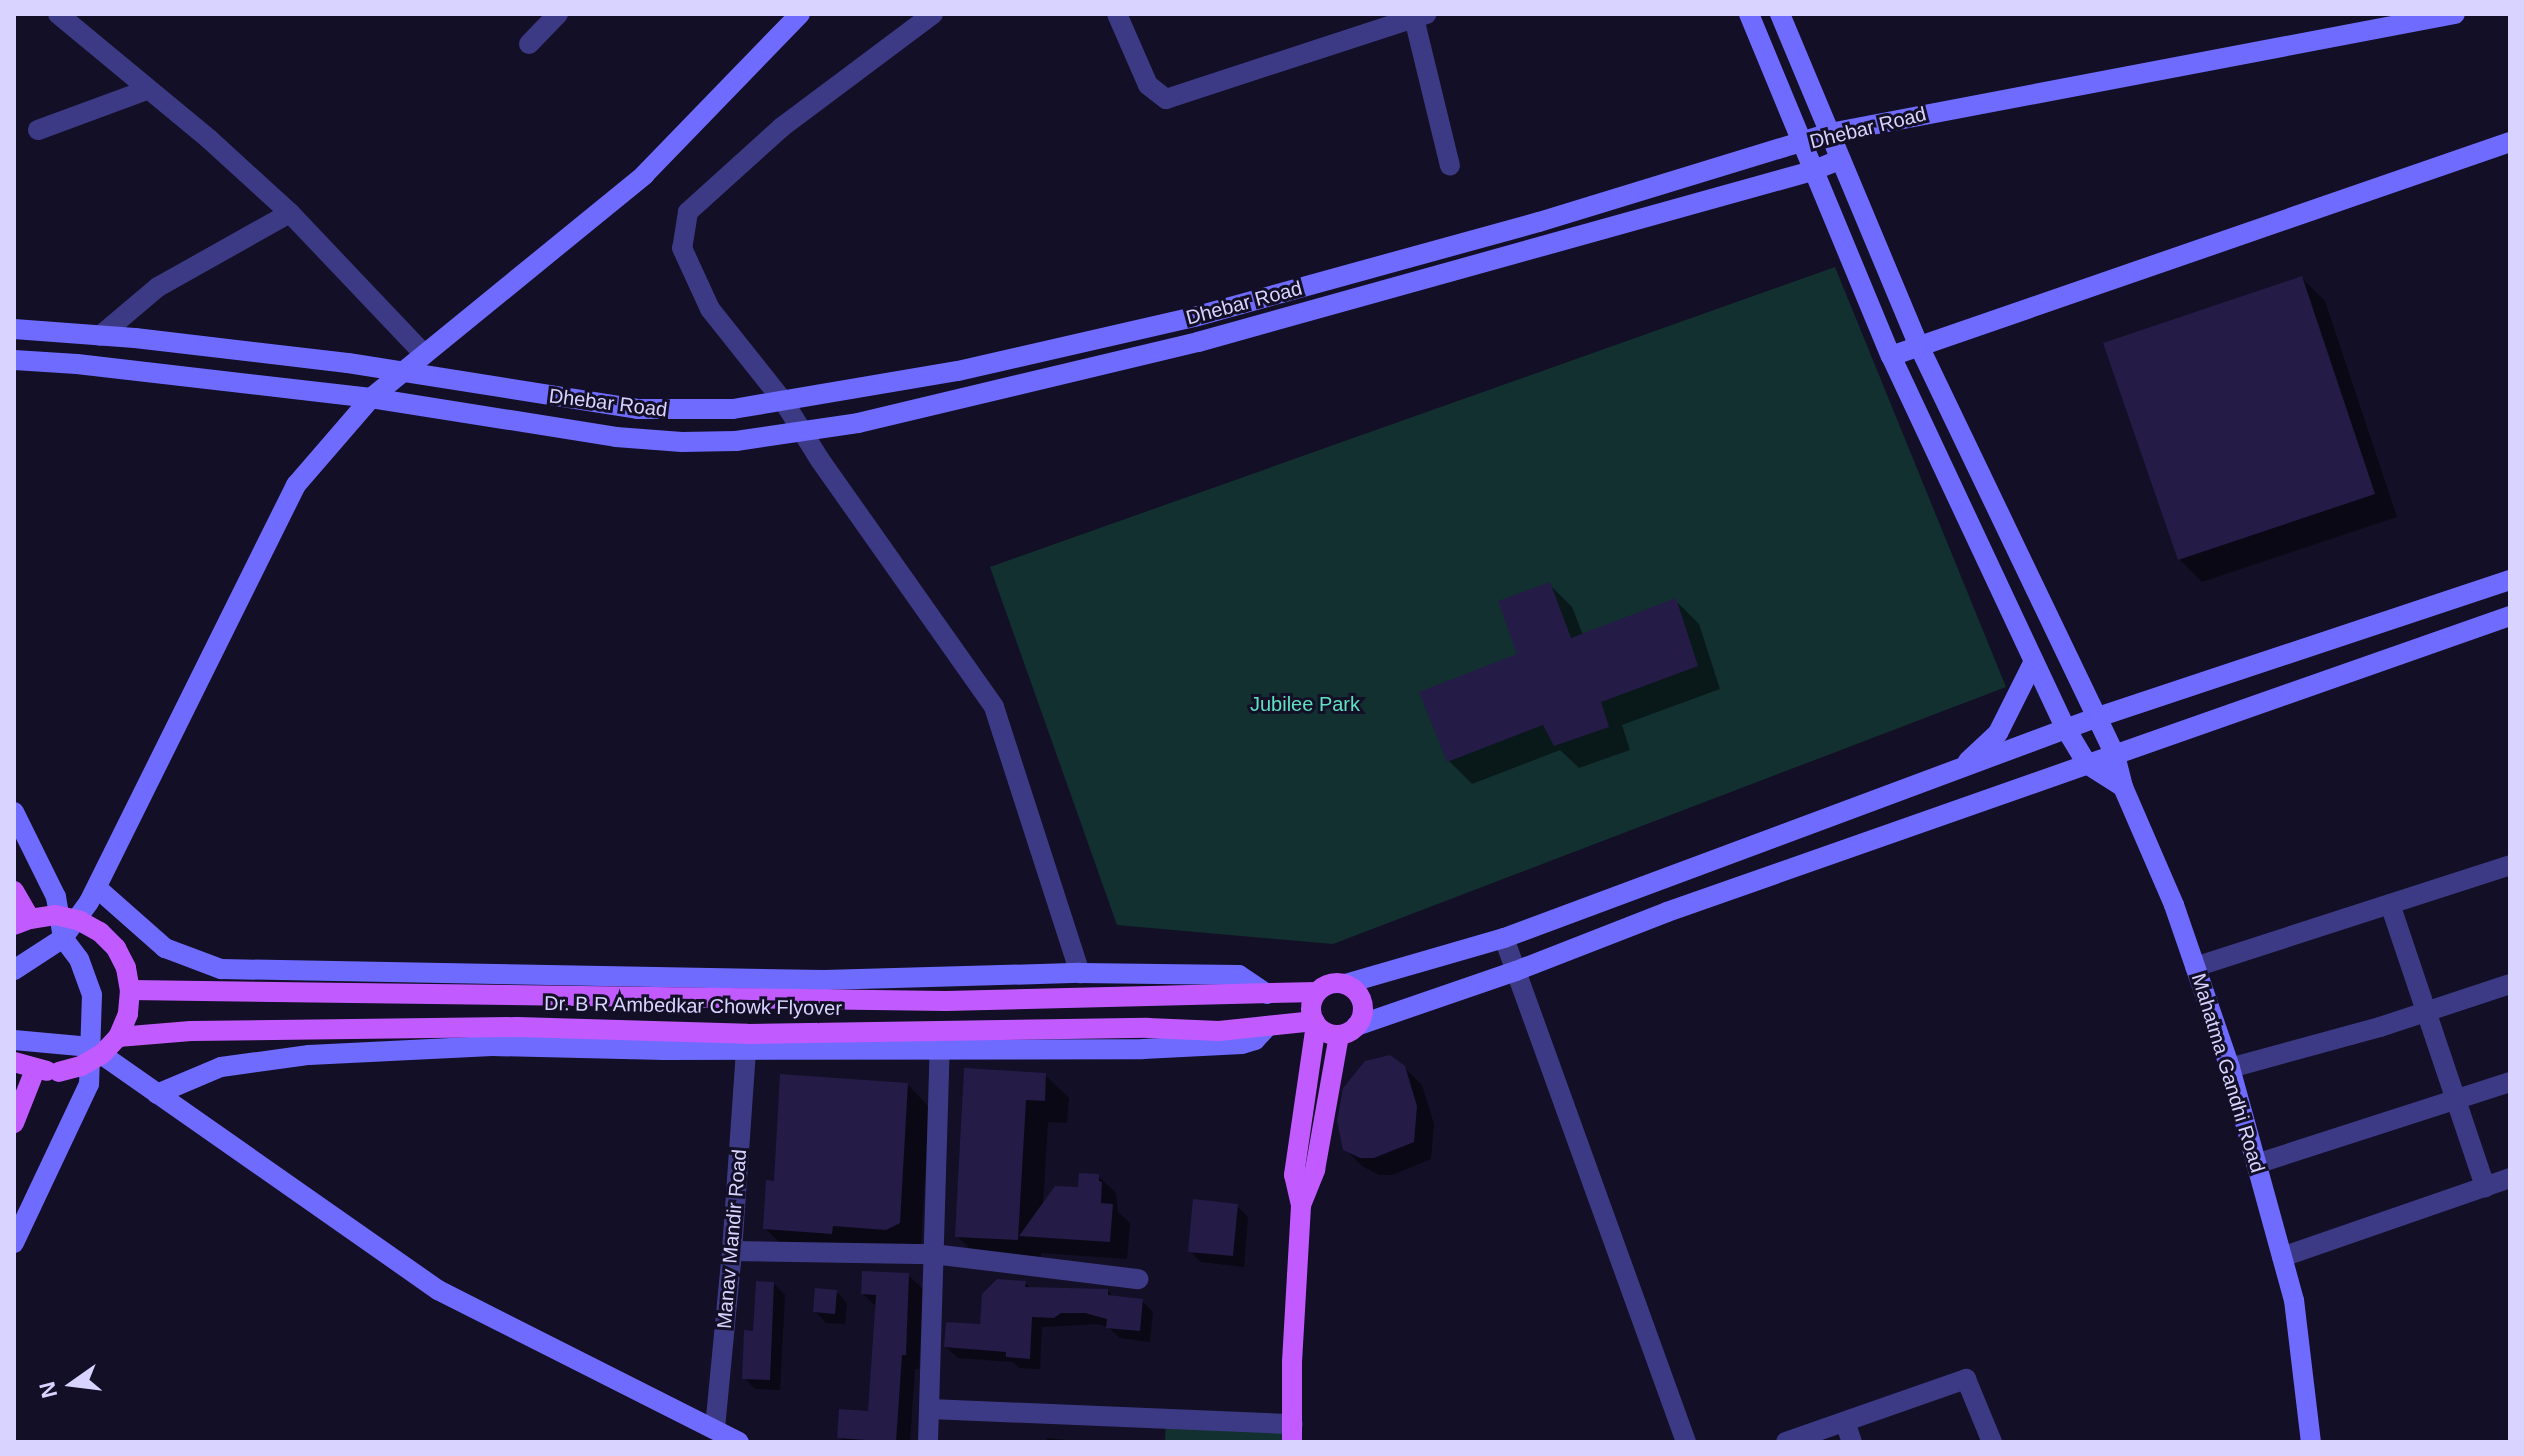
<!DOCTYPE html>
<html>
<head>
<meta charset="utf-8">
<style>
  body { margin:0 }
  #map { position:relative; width:2524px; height:1456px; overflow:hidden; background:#130f26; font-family:Arial,sans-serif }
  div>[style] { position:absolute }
  .green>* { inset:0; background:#12302f }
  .shadow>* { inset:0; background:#0007 }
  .building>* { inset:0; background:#241b47 }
  .street>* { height:20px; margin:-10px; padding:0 10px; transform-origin:10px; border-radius:10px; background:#3d3a85 }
  .secondary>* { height:20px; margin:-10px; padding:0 10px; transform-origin:10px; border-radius:10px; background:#6f6bff }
  .primary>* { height:20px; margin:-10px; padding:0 10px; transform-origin:10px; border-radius:10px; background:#c25bff }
  .primary>.ring { margin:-10px; padding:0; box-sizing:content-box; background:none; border:20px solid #c25bff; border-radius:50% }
  .primary-bridge>* { height:20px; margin:-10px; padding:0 10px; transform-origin:10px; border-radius:10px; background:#c25bff }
  span { translate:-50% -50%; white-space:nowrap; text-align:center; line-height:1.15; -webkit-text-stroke:6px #130f26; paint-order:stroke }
  .street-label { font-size:20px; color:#d9d4ff }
  .park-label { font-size:20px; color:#5fe0c0 }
  .frame { position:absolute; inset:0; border:16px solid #d9d4ff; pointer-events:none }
  .north { position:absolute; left:32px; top:1344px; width:80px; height:80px; -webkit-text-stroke:6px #130f26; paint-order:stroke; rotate:256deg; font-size:22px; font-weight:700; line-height:32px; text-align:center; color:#d9d4ff }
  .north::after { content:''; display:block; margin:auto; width:28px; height:36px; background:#d9d4ff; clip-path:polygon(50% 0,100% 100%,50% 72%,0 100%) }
</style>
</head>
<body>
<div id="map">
  <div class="green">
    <div style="clip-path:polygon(1835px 267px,2006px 687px,1333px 944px,1117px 925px,990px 567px)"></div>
    <div style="clip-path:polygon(1166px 1419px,1293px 1424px,1292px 1442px,1165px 1442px)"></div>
  </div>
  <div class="shadow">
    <div style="clip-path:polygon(2302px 278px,2325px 301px,2397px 517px,2202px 582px,2179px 559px)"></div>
    <div style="clip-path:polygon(1549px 584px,1572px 607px,1583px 635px,1676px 601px,1699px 624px,1720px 689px,1622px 725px,1630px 750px,1579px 768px,1560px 750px,1472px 784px,1449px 761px,1519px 655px)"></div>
    <div style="clip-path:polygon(1404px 1067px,1422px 1085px,1434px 1124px,1431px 1159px,1392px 1175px,1379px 1175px,1362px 1166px,1345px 1149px)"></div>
    <div style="clip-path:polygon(966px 1070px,1045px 1075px,1069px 1098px,1067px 1123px,1048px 1122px,1043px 1205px,1080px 1189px,1098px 1176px,1116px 1193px,1118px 1212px,1130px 1223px,1127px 1259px,1041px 1253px,1040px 1262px,980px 1259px,957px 1236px)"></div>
    <div style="clip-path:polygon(907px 1084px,929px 1107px,921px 1245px,787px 1250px,765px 1228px,776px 1183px)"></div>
    <div style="clip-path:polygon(1237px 1206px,1248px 1217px,1244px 1267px,1201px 1262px,1190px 1251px)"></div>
    <div style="clip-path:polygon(908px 1275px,923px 1289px,919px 1369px,915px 1369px,910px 1442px,845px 1442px,839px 1437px,870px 1413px,877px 1307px,863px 1294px)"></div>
    <div style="clip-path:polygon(1025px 1283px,1031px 1289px,1108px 1291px,1114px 1298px,1142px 1301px,1153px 1312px,1150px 1342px,1120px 1338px,1108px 1327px,1097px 1324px,1042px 1327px,1040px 1369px,1019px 1368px,1013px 1362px,958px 1358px,946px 1347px,982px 1326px)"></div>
    <div style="clip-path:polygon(774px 1284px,785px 1295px,780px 1390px,755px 1389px,744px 1378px,755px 1333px)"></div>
    <div style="clip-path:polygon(836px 1291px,847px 1303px,845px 1324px,826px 1323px,815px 1311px)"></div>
    <div style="clip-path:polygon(1047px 1438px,1088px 1442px,1046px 1442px)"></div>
  </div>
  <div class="building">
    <div style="clip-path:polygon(2302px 276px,2375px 494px,2178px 560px,2103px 343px)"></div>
    <div style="clip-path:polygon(1550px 582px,1571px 638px,1676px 598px,1698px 666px,1601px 702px,1609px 727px,1554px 746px,1543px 725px,1447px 762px,1419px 692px,1517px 654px,1498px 601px)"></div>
    <div style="clip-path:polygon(1390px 1055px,1405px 1066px,1417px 1106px,1414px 1142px,1374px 1158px,1360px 1158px,1343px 1150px,1337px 1121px,1343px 1088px,1365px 1061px)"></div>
    <div style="clip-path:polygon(964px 1068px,1046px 1073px,1045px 1101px,1026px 1100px,1018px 1240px,955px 1237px)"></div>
    <div style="clip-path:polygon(780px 1074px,908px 1083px,900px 1223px,886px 1230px,833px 1226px,832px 1234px,763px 1229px,766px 1180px,774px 1181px)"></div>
    <div style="clip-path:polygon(1079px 1173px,1099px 1174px,1099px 1181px,1102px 1182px,1101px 1203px,1113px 1204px,1110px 1242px,1019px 1236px,1055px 1186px,1078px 1187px)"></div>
    <div style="clip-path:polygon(1193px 1199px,1238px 1204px,1233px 1256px,1188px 1252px)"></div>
    <div style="clip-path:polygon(862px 1271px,909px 1273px,906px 1355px,902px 1355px,896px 1442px,837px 1438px,839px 1409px,868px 1411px,876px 1295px,861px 1294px)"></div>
    <div style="clip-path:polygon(997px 1279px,1026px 1281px,1025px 1287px,1108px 1289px,1108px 1295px,1143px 1299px,1140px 1331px,1106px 1328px,1107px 1319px,1085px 1313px,1061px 1313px,1054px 1318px,1032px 1317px,1030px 1359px,1006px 1357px,1006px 1352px,944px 1347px,946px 1322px,980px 1324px,982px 1294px)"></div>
    <div style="clip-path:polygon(756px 1281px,774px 1282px,770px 1380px,742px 1379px,744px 1330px,753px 1331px)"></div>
    <div style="clip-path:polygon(815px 1288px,837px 1290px,835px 1314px,813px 1312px)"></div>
  </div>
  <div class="street">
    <div style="left:58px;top:14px;width:196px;rotate:39.6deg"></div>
    <div style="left:209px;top:139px;width:110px;rotate:42.4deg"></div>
    <div style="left:290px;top:213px;width:195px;rotate:46.5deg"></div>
    <div style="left:933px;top:14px;width:189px;rotate:143.2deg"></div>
    <div style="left:782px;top:127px;width:127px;rotate:137.9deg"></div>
    <div style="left:688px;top:212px;width:36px;rotate:99deg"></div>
    <div style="left:682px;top:248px;width:67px;rotate:65.3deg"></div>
    <div style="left:710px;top:309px;width:119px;rotate:51.5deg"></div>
    <div style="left:784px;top:402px;width:68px;rotate:58.2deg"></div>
    <div style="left:820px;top:460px;width:302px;rotate:54.8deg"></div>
    <div style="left:994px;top:707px;width:280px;rotate:72.1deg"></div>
    <div style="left:1117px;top:14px;width:77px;rotate:66.4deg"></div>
    <div style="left:1148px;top:85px;width:23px;rotate:38deg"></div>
    <div style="left:1166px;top:99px;width:274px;rotate:-18.1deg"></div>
    <div style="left:1413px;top:14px;width:156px;rotate:76.3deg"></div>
    <div style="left:529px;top:44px;width:42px;rotate:-46deg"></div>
    <div style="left:38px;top:130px;width:116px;rotate:-20.2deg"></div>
    <div style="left:100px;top:336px;width:76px;rotate:-40.2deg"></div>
    <div style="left:158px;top:287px;width:151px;rotate:-29.3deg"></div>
    <div style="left:2390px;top:904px;width:299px;rotate:71.4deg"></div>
    <div style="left:1504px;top:938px;width:536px;rotate:70.14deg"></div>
    <div style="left:2195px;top:967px;width:331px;rotate:-17.9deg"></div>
    <div style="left:2230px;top:1068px;width:156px;rotate:-15.3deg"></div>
    <div style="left:2380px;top:1027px;width:137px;rotate:-18.3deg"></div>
    <div style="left:2256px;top:1164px;width:267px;rotate:-17.9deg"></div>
    <div style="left:732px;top:1251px;width:201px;rotate:0.9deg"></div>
    <div style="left:933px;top:1254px;width:207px;rotate:7deg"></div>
    <div style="left:2282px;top:1257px;width:241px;rotate:-19.1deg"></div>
    <div style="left:930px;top:1409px;width:363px;rotate:2.4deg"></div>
    <div style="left:1845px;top:1422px;width:21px;rotate:71deg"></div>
    <div style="left:715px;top:1428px;width:178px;rotate:-84.5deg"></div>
    <div style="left:732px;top:1251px;width:201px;rotate:-86deg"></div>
    <div style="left:928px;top:1442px;width:394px;rotate:-88.3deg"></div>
    <div style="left:1786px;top:1442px;width:191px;rotate:-19.3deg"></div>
    <div style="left:1966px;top:1379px;width:68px;rotate:67.6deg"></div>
  </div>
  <div class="secondary">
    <div style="left:1749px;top:14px;width:370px;rotate:67.5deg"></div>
    <div style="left:1891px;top:356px;width:412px;rotate:64.9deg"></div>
    <div style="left:2066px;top:729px;width:41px;rotate:59deg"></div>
    <div style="left:2087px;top:764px;width:43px;rotate:32.6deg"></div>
    <div style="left:1780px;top:14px;width:360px;rotate:67.3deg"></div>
    <div style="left:1919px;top:346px;width:454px;rotate:64.4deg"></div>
    <div style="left:2115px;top:755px;width:33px;rotate:76deg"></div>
    <div style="left:2123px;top:787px;width:129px;rotate:66.6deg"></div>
    <div style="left:2174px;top:905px;width:172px;rotate:71deg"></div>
    <div style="left:2230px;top:1068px;width:241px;rotate:74.6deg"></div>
    <div style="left:2294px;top:1300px;width:143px;rotate:83.2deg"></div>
    <div style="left:14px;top:329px;width:121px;rotate:4.3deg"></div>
    <div style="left:135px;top:338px;width:214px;rotate:6.7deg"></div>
    <div style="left:348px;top:363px;width:293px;rotate:9deg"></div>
    <div style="left:637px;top:409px;width:96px"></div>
    <div style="left:733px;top:409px;width:228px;rotate:-9.6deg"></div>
    <div style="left:958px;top:371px;width:242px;rotate:-12.9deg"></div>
    <div style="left:1194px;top:317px;width:358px;rotate:-15.4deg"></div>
    <div style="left:1539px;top:222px;width:304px;rotate:-17deg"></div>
    <div style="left:1830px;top:133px;width:636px;rotate:-10.78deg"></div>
    <div style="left:1891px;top:356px;width:655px;rotate:-19.07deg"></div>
    <div style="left:14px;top:360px;width:63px;rotate:3.6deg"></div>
    <div style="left:77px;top:364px;width:296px;rotate:6.6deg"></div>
    <div style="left:371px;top:398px;width:248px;rotate:9deg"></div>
    <div style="left:616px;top:437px;width:66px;rotate:4.3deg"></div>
    <div style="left:682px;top:442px;width:54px;rotate:-1.1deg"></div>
    <div style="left:736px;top:441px;width:123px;rotate:-8.4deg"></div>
    <div style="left:858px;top:423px;width:350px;rotate:-13.4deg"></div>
    <div style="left:1198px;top:342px;width:637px;rotate:-15.56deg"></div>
    <div style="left:1812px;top:171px;width:31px;rotate:-22deg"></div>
    <div style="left:1968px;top:761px;width:41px;rotate:-43deg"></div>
    <div style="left:1998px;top:733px;width:80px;rotate:-63.4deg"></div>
    <div style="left:14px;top:812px;width:95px;rotate:63.7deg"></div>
    <div style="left:56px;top:897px;width:42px;rotate:80.3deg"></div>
    <div style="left:63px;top:938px;width:26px;rotate:53deg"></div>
    <div style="left:79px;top:959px;width:38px;rotate:70deg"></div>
    <div style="left:92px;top:995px;width:89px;rotate:91.9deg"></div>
    <div style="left:89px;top:1084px;width:176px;rotate:115.3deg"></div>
    <div style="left:97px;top:888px;width:91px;rotate:41.4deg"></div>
    <div style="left:165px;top:948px;width:60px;rotate:20.6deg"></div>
    <div style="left:221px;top:969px;width:603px;rotate:1.05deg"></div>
    <div style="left:824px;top:980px;width:256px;rotate:-1.6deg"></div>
    <div style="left:1080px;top:973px;width:159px;rotate:0.7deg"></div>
    <div style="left:1239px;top:975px;width:34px;rotate:34deg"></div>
    <div style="left:14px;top:970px;width:59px;rotate:-33.1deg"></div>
    <div style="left:63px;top:938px;width:44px;rotate:-54.2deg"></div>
    <div style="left:89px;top:902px;width:466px;rotate:-63.6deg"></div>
    <div style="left:296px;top:485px;width:115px;rotate:-49.2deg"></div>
    <div style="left:371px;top:398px;width:353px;rotate:-39.2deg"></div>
    <div style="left:644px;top:175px;width:224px;rotate:-45.9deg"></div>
    <div style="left:1345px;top:984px;width:166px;rotate:-16.1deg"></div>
    <div style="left:1504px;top:938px;width:634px;rotate:-20.41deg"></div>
    <div style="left:2098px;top:717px;width:434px;rotate:-18.4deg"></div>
    <div style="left:1356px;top:1026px;width:169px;rotate:-19deg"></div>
    <div style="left:1516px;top:971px;width:162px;rotate:-21.3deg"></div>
    <div style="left:1667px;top:912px;width:893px;rotate:-19.35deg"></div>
    <div style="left:14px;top:1040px;width:77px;rotate:5.2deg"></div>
    <div style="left:91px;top:1047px;width:424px;rotate:35deg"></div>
    <div style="left:438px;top:1290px;width:337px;rotate:26.8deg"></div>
    <div style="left:157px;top:1094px;width:69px;rotate:-22.9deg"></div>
    <div style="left:221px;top:1067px;width:89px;rotate:-7.8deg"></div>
    <div style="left:309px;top:1055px;width:183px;rotate:-2.8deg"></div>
    <div style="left:492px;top:1046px;width:172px;rotate:1.3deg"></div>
    <div style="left:664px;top:1050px;width:479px;rotate:-0.1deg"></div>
    <div style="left:1143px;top:1049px;width:99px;rotate:-2.9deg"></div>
    <div style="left:1242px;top:1044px;width:14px;rotate:-17deg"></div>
    <div style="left:1255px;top:1040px;width:19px;rotate:-47deg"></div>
  </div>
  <div class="primary">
    <div style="left:14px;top:891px;width:32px;rotate:60deg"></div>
    <div class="ring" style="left:1311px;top:983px;width:32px;height:32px"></div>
    <div style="left:130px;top:990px;width:816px;rotate:0.77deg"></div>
    <div style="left:946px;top:1001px;width:371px;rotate:-1.4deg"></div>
    <div style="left:118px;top:1037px;width:73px;rotate:-4.7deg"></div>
    <div style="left:191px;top:1031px;width:326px;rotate:-0.7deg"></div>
    <div style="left:517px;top:1027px;width:230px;rotate:1.7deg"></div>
    <div style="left:747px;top:1034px;width:401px;rotate:-0.9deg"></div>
    <div style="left:1148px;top:1028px;width:71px;rotate:2.4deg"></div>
    <div style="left:1219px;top:1031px;width:96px;rotate:-6deg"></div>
    <div style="left:14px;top:1062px;width:34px;rotate:15deg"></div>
    <div style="left:14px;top:1123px;width:57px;rotate:-68.4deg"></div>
    <div style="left:1301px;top:1205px;width:38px;rotate:-68deg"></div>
    <div style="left:1315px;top:1170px;width:137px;rotate:-79.9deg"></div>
    <div style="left:1292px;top:1442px;width:80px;rotate:-90deg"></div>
    <div style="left:1292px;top:1362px;width:157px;rotate:-86.7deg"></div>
    <div style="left:1301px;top:1205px;width:31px;rotate:-103deg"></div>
    <div style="left:1294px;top:1175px;width:152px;rotate:-81.7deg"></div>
  </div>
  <div class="primary-bridge">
    <div style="left:14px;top:925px;width:17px;rotate:-21deg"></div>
    <div style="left:30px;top:919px;width:25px;rotate:-9deg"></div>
    <div style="left:55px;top:915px;width:26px;rotate:13deg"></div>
    <div style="left:80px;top:921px;width:23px;rotate:29deg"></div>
    <div style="left:100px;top:932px;width:23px;rotate:45deg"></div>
    <div style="left:116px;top:948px;width:22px;rotate:63deg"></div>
    <div style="left:126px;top:968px;width:22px;rotate:80deg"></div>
    <div style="left:130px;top:990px;width:24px;rotate:95deg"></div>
    <div style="left:128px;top:1014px;width:25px;rotate:113deg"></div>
    <div style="left:118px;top:1037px;width:23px;rotate:133deg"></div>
    <div style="left:102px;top:1054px;width:24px;rotate:150deg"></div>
    <div style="left:81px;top:1066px;width:23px;rotate:165deg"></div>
  </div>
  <div class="street-label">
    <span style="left:1868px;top:128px;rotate:-14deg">Dhebar Road</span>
    <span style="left:1244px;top:303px;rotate:-15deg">Dhebar Road</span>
    <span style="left:608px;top:403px;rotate:7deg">Dhebar Road</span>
    <span style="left:693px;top:1006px;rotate:1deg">Dr. B R Ambedkar Chowk Flyover</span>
    <span style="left:2228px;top:1073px;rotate:73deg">Mahatma Gandhi Road</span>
    <span style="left:732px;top:1239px;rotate:-85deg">Manav Mandir Road</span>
  </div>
  <div class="park-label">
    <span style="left:1305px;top:704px">Jubilee Park</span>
  </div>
  <div class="frame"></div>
  <div class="north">N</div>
</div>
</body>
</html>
